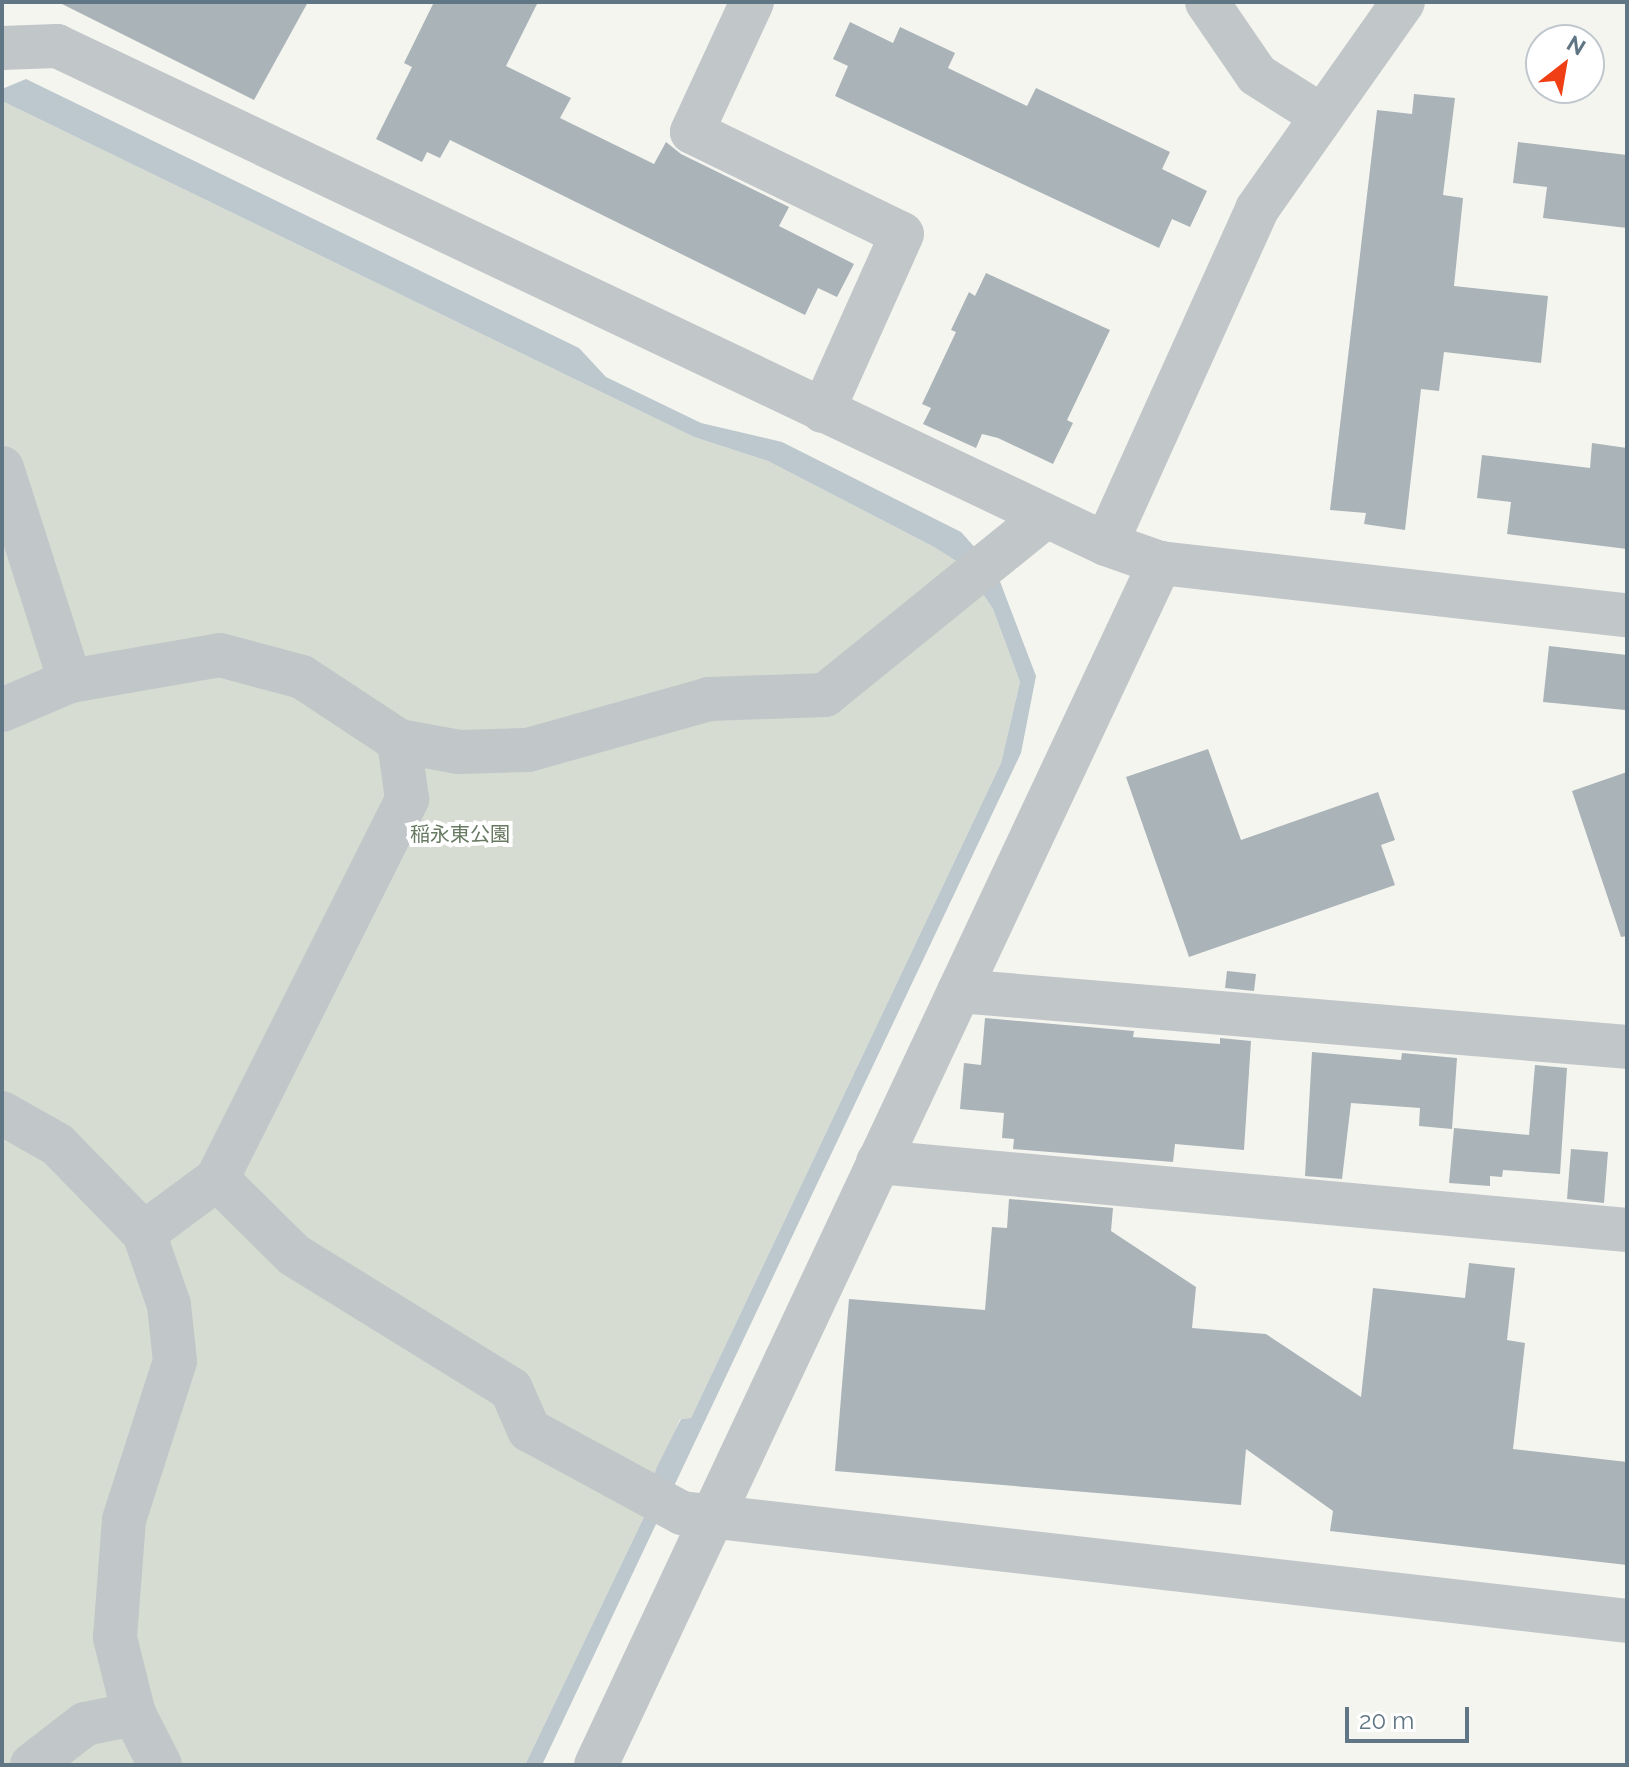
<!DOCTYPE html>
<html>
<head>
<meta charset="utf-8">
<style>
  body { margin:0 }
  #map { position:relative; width:1629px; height:1767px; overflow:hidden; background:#f5f5f0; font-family:Raleway,"Noto Sans JP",sans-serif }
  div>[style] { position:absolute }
  .green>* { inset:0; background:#d6dcd1 }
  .water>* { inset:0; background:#bcc8cd }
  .building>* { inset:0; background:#aab3b8 }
  .minor>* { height:44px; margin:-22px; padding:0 22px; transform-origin:22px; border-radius:22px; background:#c1c6c9 }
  span { translate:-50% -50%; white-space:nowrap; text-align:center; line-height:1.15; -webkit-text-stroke:8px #fff; paint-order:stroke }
  .park-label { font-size:20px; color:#677a61 }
  .frame { position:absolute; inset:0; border:4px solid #617684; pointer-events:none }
  .north { position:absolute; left:1525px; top:24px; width:80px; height:80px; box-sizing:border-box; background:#fff; border:2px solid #c0c8ce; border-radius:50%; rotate:31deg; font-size:22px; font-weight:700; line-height:32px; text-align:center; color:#617684 }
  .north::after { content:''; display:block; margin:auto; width:28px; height:36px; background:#f03f15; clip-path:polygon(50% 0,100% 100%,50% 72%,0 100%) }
  .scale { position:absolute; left:1345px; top:1707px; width:124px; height:36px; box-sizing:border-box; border:4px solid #617684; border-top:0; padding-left:10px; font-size:24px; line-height:28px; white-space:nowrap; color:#617684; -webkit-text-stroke:6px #fff; paint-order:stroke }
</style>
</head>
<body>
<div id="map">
  <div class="green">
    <div style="clip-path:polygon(2px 101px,694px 437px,768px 461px,934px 547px,964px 566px,993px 609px,1020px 682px,1001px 763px,691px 1418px,680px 1419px,644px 1517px,525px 1765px,2px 1765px)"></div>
  </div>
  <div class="water">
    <div style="clip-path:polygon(26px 79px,579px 348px,606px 377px,701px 423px,782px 442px,961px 532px,996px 571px,1036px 676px,1021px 753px,542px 1765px,525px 1765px,644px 1517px,656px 1469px,681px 1419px,691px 1418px,1001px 763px,1020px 682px,993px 609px,964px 566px,934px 547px,768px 461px,694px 437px,2px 101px,2px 89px)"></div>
  </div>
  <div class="building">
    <div style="clip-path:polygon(58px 2px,308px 2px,254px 100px)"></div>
    <div style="clip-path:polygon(434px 2px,538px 2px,506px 66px,571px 98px,560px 118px,654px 164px,666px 142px,681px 154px,789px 207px,779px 226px,854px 264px,837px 297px,818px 288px,805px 315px,450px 140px,440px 158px,427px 152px,422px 162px,376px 139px,412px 67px,404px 63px)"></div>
    <div style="clip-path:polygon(850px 22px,893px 43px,900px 27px,955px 53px,948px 68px,1027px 106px,1036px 88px,1170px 152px,1162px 169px,1207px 191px,1190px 227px,1172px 219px,1159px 248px,835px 96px,848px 66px,833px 59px)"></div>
    <div style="clip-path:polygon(1414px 94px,1455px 98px,1443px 195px,1463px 198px,1454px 286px,1548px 296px,1541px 363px,1444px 352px,1439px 391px,1421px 389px,1405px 530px,1364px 524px,1366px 513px,1330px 510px,1377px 110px,1412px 114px)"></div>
    <div style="clip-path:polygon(1518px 142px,1627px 155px,1627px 228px,1543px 218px,1547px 187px,1513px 183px)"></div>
    <div style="clip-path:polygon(986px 273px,1110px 330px,1067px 420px,1073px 423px,1053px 464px,998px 438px,982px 434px,976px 448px,923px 424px,931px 408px,922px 404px,956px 332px,951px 330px,969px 292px,975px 296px)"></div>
    <div style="clip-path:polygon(1592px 443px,1627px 448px,1627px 549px,1507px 534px,1511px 502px,1477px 498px,1482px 455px,1590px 468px)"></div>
    <div style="clip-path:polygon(1549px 646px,1627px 655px,1625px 710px,1543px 702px)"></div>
    <div style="clip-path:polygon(1208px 749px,1241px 840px,1378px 792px,1395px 840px,1381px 845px,1395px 885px,1189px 957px,1126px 777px)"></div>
    <div style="clip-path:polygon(1627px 772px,1627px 936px,1621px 937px,1572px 791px)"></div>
    <div style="clip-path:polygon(1227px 971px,1256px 974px,1254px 991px,1225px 988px)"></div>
    <div style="clip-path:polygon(985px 1018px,1134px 1031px,1133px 1037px,1220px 1044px,1220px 1038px,1251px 1041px,1244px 1150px,1175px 1144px,1173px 1162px,1013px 1149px,1014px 1139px,1002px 1138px,1004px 1113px,960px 1109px,964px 1063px,981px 1065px)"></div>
    <div style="clip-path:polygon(1312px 1052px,1401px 1060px,1402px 1053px,1457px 1058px,1452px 1129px,1419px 1126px,1420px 1108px,1351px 1103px,1342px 1179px,1305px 1176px)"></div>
    <div style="clip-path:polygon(1535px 1065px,1567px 1068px,1560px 1174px,1503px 1170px,1502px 1177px,1490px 1176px,1490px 1186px,1449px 1183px,1454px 1128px,1529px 1135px)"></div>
    <div style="clip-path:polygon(1571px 1149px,1608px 1152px,1604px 1203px,1567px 1199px)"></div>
    <div style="clip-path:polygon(1009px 1199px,1113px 1208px,1111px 1231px,1196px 1287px,1192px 1328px,1266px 1334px,1361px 1397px,1373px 1288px,1465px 1298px,1469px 1263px,1515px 1268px,1507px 1340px,1525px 1343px,1513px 1449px,1627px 1462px,1627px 1565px,1330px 1531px,1333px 1511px,1246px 1449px,1241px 1505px,835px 1471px,849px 1299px,985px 1310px,992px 1227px,1007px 1228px)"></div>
  </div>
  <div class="minor">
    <div style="left:752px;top:2px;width:143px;rotate:114.8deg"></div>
    <div style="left:692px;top:132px;width:233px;rotate:25.9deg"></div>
    <div style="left:902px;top:234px;width:194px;rotate:114.1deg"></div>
    <div style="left:1207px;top:2px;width:88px;rotate:55.6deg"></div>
    <div style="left:1257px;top:75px;width:77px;rotate:32.2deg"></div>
    <div style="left:2px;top:48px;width:55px;rotate:-2.1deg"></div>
    <div style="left:57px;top:46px;width:1161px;rotate:25.4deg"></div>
    <div style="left:1106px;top:544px;width:57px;rotate:19.4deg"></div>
    <div style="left:1160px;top:563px;width:470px;rotate:6.4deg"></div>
    <div style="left:2px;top:468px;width:224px;rotate:72.3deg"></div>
    <div style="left:1106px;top:544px;width:367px;rotate:-65.7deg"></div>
    <div style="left:1257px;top:209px;width:253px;rotate:-54.8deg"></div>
    <div style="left:2px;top:710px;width:74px;rotate:-23.1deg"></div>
    <div style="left:70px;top:681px;width:152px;rotate:-9.8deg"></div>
    <div style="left:220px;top:655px;width:85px;rotate:15deg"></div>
    <div style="left:302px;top:677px;width:116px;rotate:33.4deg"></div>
    <div style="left:399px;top:741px;width:61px;rotate:10.4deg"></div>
    <div style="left:459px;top:752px;width:69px;rotate:-1.7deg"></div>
    <div style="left:528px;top:750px;width:188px;rotate:-15.7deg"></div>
    <div style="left:709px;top:699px;width:116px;rotate:-2deg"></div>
    <div style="left:825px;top:695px;width:283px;rotate:-39deg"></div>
    <div style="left:959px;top:991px;width:670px;rotate:4.79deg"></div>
    <div style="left:2px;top:1113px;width:64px;rotate:29.7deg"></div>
    <div style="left:58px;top:1145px;width:123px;rotate:45.7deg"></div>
    <div style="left:144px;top:1233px;width:76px;rotate:70.9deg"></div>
    <div style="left:169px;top:1305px;width:56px;rotate:83.9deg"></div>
    <div style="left:175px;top:1361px;width:167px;rotate:107.8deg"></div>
    <div style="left:124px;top:1520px;width:118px;rotate:94.4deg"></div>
    <div style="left:115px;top:1638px;width:78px;rotate:76deg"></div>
    <div style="left:134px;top:1714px;width:57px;rotate:63deg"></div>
    <div style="left:878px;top:1162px;width:752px;rotate:5.19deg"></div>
    <div style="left:217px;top:1179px;width:108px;rotate:44.6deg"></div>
    <div style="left:294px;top:1255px;width:255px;rotate:31.7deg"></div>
    <div style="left:511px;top:1389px;width:45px;rotate:66.3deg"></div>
    <div style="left:529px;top:1430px;width:174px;rotate:28.5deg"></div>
    <div style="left:682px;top:1513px;width:951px;rotate:6.52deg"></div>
    <div style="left:144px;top:1233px;width:91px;rotate:-36.5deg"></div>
    <div style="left:217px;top:1179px;width:425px;rotate:-63.4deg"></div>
    <div style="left:407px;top:799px;width:59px;rotate:-97.9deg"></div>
    <div style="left:32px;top:1765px;width:67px;rotate:-37.7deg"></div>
    <div style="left:85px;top:1724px;width:50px;rotate:-11.5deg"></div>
    <div style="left:596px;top:1765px;width:1328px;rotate:-64.86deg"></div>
  </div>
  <div class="park-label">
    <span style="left:460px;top:834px">稲永東公園</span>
  </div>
  <div class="frame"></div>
  <div class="north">N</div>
  <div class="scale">20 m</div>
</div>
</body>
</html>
